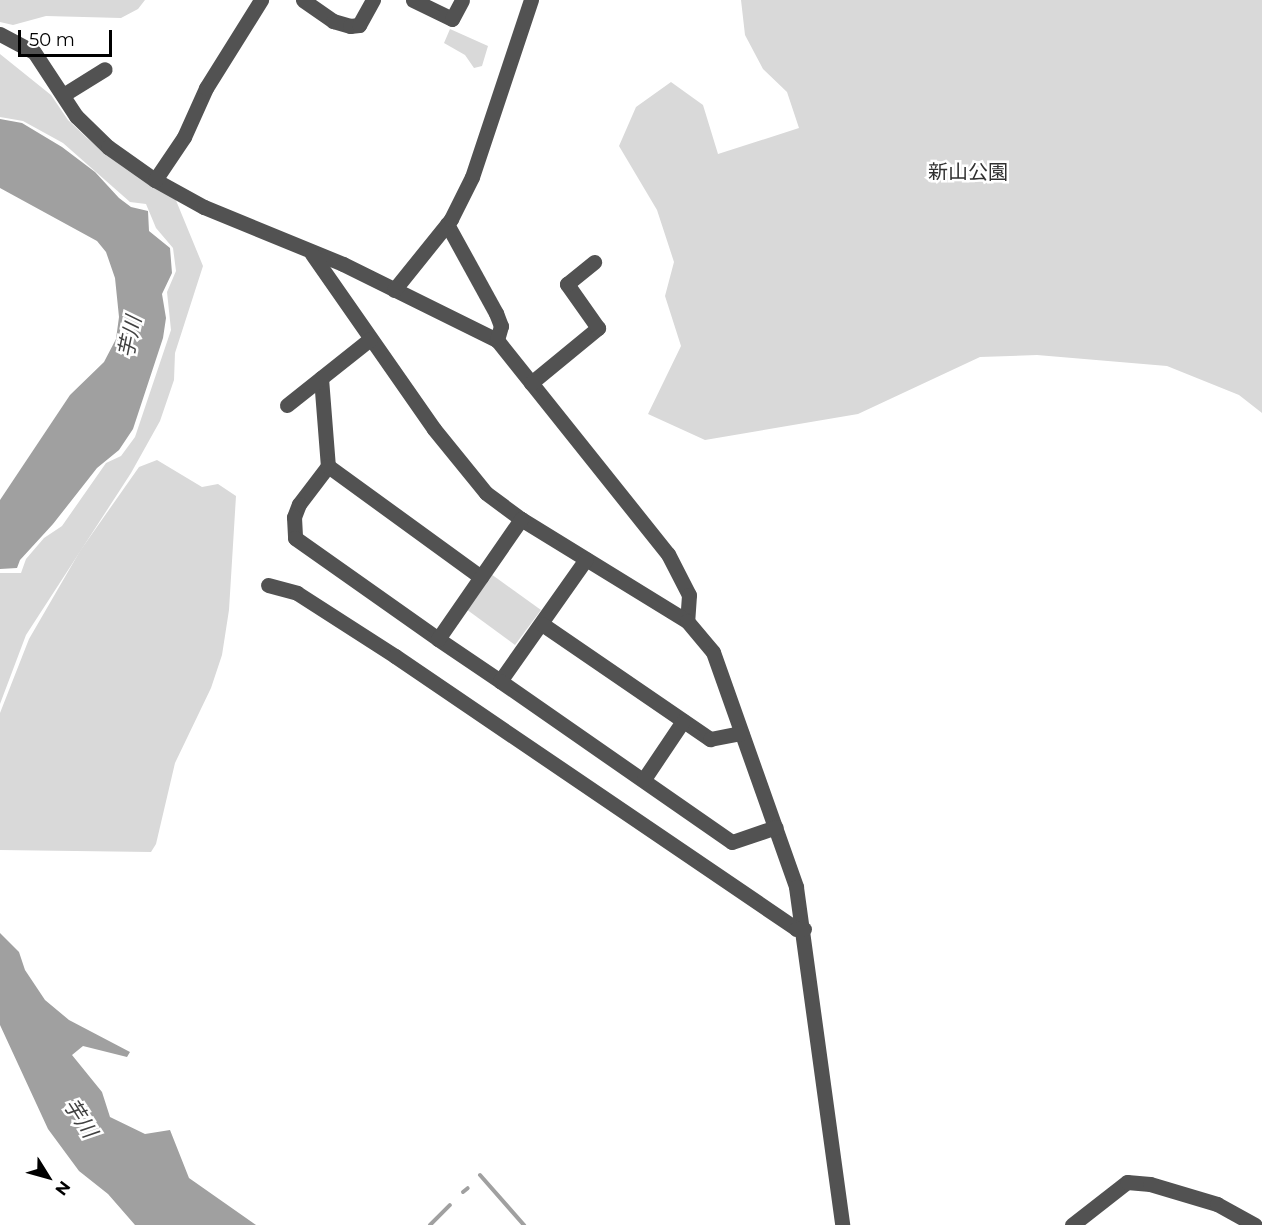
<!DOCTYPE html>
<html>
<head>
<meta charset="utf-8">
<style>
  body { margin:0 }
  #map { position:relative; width:1262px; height:1225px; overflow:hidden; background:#fff; font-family:Montserrat,"Noto Sans JP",sans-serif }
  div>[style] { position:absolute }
  .green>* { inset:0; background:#d9d9d9 }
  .water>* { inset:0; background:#a0a0a0 }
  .stream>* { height:4px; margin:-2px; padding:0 2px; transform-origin:2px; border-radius:2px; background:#a0a0a0 }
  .minor>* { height:15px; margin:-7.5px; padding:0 7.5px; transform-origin:7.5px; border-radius:7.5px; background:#525252 }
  span { translate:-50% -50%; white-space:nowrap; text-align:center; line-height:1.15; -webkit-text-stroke:5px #fff; paint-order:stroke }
  .park-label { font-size:20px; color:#303030 }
  .water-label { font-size:21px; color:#414141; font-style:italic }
  .north { position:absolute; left:18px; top:1147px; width:60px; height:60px; -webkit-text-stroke:4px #fff; paint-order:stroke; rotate:127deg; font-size:16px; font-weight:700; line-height:24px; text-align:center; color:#000 }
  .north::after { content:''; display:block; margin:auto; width:21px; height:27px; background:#000; clip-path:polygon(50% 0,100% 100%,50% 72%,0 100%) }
  .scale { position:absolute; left:18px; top:30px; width:94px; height:27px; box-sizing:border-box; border:3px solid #000; border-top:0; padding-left:8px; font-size:18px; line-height:21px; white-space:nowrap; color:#000; -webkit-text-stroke:4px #fff; paint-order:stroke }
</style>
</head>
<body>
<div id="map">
  <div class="green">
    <div style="clip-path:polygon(0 0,145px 0,138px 9px,121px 18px,46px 16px,13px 25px,0 22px)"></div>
    <div style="clip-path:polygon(741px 0,1262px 0,1262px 413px,1239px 395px,1167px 366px,1037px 355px,980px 357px,858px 414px,705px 440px,648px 414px,681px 346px,665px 296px,674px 262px,657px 210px,619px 146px,636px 107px,671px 82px,703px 105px,718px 154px,799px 128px,787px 92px,763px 69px,745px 35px)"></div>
    <div style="clip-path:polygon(450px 29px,488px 46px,482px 66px,474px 68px,465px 55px,444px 43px)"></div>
    <div style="clip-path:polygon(0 54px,51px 95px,68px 120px,87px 138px,122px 166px,175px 198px,203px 266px,175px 353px,174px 380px,160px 421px,131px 473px,26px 635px,0 704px,0 573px,21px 573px,26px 559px,44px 538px,62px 526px,106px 463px,121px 456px,135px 437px,171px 330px,167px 292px,176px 271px,173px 248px,156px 228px,146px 204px,130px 202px,63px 143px,23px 121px,0 117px)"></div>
    <div style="clip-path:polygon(157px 460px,202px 487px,218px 484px,236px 496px,229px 610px,222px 655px,211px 688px,175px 763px,156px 844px,151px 852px,0 850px,0 713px,29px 639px,80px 551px,139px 467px)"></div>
    <div style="clip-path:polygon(491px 574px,541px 610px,515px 645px,466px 609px)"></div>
  </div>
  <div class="water">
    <div style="clip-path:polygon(0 119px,22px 123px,62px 147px,95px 172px,119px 198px,131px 207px,148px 211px,149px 231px,170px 248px,172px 273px,162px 294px,166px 318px,163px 338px,133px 429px,119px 450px,97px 468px,53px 524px,20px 560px,17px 568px,0 569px,0 500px,70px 395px,104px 362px,116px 339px,119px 317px,115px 278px,106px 252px,97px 241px,0 188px)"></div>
    <div style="clip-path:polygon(0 933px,19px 952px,25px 970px,45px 1000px,69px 1020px,130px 1052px,127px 1057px,83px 1046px,72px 1055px,102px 1092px,110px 1117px,145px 1134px,170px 1130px,189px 1178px,256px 1225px,135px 1225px,108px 1194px,79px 1171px,48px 1129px,0 1025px)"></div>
  </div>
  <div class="stream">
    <div style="left:480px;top:1175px;width:67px;rotate:48.7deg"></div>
    <div style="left:463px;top:1192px;width:6px;rotate:-39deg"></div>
    <div style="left:430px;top:1225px;width:28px;rotate:-45deg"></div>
  </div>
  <div class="minor">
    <div style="left:303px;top:0;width:37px;rotate:35deg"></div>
    <div style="left:333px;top:21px;width:18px;rotate:16deg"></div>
    <div style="left:350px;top:26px;width:9px;rotate:-6deg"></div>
    <div style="left:359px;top:25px;width:29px;rotate:-61deg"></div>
    <div style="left:413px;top:0;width:43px;rotate:26deg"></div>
    <div style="left:452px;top:19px;width:21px;rotate:-62deg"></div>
    <div style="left:0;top:34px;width:38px;rotate:28deg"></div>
    <div style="left:34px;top:52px;width:77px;rotate:56.7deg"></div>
    <div style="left:76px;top:116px;width:45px;rotate:44.1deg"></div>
    <div style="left:108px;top:147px;width:57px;rotate:35.1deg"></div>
    <div style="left:155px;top:180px;width:56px;rotate:28.9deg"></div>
    <div style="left:204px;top:207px;width:150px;rotate:22.3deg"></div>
    <div style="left:343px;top:264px;width:172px;rotate:26.3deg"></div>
    <div style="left:497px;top:340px;width:274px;rotate:51.4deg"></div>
    <div style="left:668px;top:554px;width:46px;rotate:62.9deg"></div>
    <div style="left:689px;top:595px;width:26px;rotate:94deg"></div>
    <div style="left:63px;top:95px;width:49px;rotate:-31.8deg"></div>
    <div style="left:155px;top:180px;width:52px;rotate:-56deg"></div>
    <div style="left:184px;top:137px;width:54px;rotate:-65.8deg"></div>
    <div style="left:206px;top:88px;width:104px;rotate:-58deg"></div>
    <div style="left:447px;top:224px;width:102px;rotate:61.2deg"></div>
    <div style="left:496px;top:313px;width:14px;rotate:69deg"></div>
    <div style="left:501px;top:326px;width:15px;rotate:106deg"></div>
    <div style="left:312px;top:254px;width:213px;rotate:55.1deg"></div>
    <div style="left:434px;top:429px;width:82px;rotate:50.9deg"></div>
    <div style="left:486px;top:493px;width:44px;rotate:36.6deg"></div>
    <div style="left:521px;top:519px;width:195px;rotate:31.6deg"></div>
    <div style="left:687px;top:621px;width:40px;rotate:50deg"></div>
    <div style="left:713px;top:652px;width:249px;rotate:70.5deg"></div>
    <div style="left:796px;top:887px;width:341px;rotate:82.2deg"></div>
    <div style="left:394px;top:290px;width:91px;rotate:-51.2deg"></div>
    <div style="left:451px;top:219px;width:47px;rotate:-63.4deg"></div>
    <div style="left:472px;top:177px;width:187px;rotate:-71.6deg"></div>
    <div style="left:321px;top:378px;width:88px;rotate:85.5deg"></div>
    <div style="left:328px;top:466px;width:48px;rotate:127.3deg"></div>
    <div style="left:299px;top:504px;width:14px;rotate:111deg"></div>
    <div style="left:294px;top:517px;width:21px;rotate:87deg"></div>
    <div style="left:295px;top:538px;width:175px;rotate:35.2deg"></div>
    <div style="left:438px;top:639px;width:75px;rotate:34.1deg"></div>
    <div style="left:500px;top:681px;width:149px;rotate:-54.8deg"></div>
    <div style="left:531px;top:383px;width:87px;rotate:-39.4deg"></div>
    <div style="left:598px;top:328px;width:54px;rotate:-125.2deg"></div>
    <div style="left:567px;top:284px;width:35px;rotate:-39deg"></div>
    <div style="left:287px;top:405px;width:106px;rotate:-38.5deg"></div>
    <div style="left:328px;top:466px;width:189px;rotate:36deg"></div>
    <div style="left:268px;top:585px;width:30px;rotate:15deg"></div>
    <div style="left:297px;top:593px;width:117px;rotate:32.7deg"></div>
    <div style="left:395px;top:656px;width:485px;rotate:34.2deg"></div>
    <div style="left:796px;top:929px;width:8px"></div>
    <div style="left:542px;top:624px;width:204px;rotate:34.4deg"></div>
    <div style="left:710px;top:739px;width:32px;rotate:-11deg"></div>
    <div style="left:438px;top:639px;width:146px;rotate:-55.3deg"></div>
    <div style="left:500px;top:681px;width:282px;rotate:34.8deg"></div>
    <div style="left:732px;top:842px;width:46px;rotate:-18.8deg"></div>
    <div style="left:644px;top:779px;width:70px;rotate:-56.1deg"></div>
    <div style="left:1072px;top:1225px;width:70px;rotate:-38deg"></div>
    <div style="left:1127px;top:1182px;width:23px;rotate:5deg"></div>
    <div style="left:1150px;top:1184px;width:70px;rotate:16.6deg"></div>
    <div style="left:1217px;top:1204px;width:43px;rotate:28.9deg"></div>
  </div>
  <div class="park-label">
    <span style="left:968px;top:172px">新山公園</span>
  </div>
  <div class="water-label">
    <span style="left:130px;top:337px;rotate:-78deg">芋川</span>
    <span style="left:80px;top:1118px;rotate:57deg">芋川</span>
  </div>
  <div class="north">N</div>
  <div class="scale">50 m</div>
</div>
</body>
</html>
